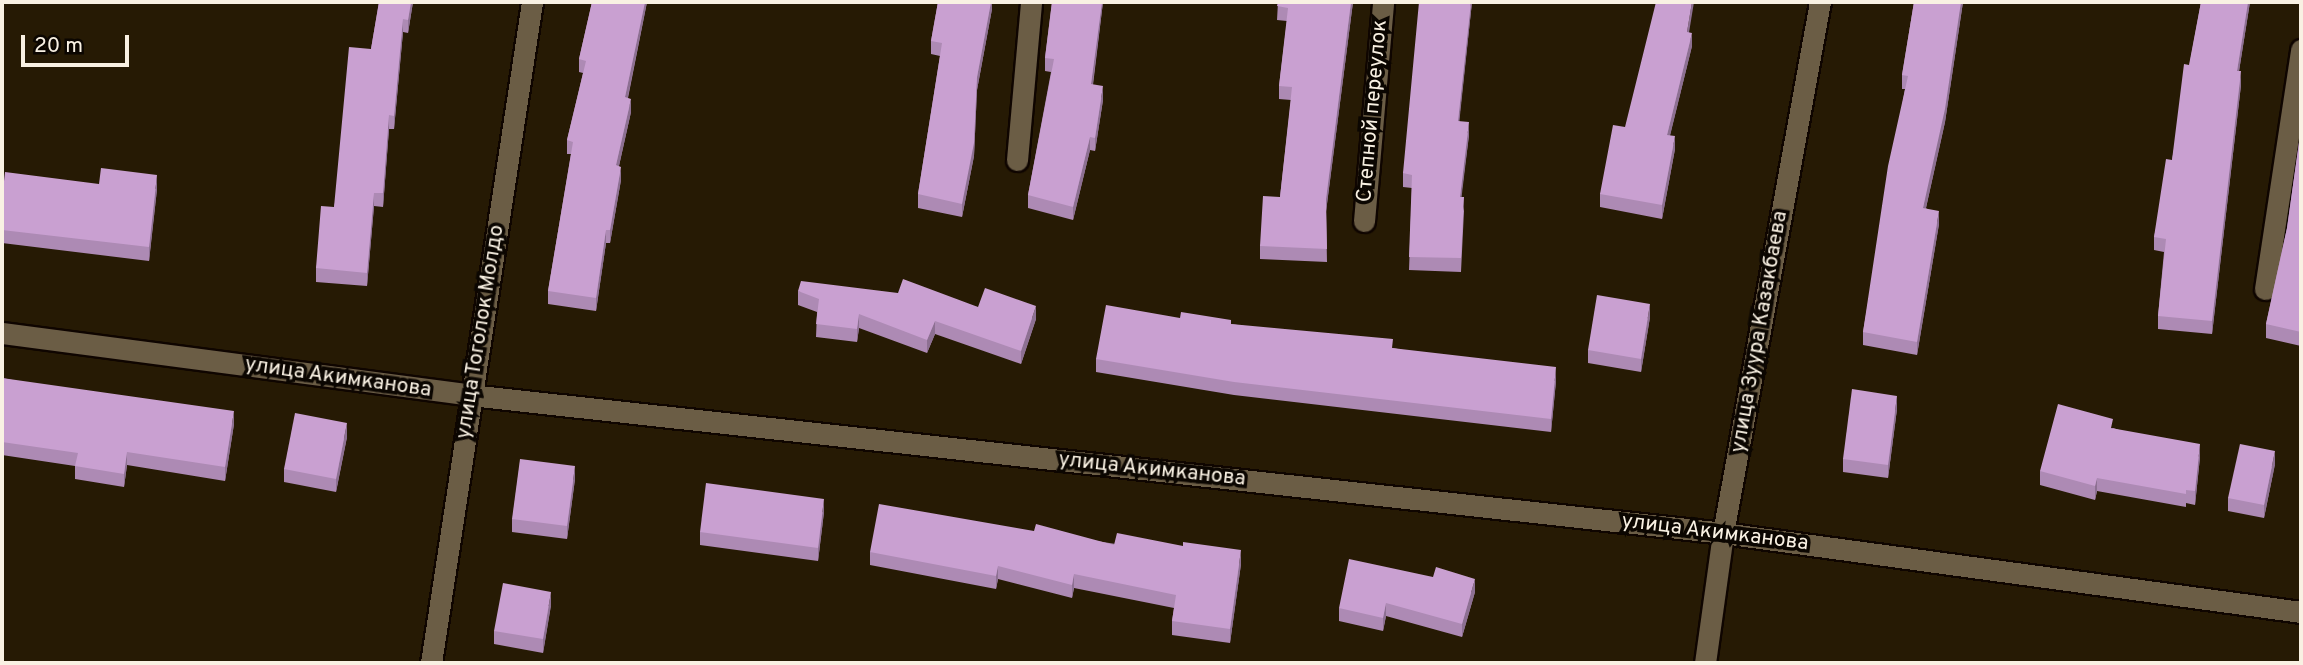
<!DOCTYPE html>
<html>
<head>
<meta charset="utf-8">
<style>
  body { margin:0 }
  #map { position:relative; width:2303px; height:665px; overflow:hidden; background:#261a04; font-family:Overpass,sans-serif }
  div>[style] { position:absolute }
  .roads { filter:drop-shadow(2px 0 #0f0500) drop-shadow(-2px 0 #0f0500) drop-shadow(0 2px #0f0500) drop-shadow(0 -2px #0f0500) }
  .minor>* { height:21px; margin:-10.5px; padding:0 10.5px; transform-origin:10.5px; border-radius:10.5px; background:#6b5d45 }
  .wall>* { inset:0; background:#ad8ab4 }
  .shaded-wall>* { inset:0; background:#8d7092 }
  .building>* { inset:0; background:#c9a0d1 }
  span { translate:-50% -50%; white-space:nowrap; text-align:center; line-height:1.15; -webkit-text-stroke:7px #0b0601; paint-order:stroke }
  .street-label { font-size:21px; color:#f9f1e3 }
  .frame { position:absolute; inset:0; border:4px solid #f9f1e3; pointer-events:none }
  .scale { position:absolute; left:21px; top:35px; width:108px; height:32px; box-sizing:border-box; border:4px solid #f9f1e3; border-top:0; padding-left:9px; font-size:21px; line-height:24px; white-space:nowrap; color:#f9f1e3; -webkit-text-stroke:5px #0b0601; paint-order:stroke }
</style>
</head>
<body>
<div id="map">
  <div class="roads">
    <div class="minor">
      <div style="left:1017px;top:160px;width:159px;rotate:-84.9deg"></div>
      <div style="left:1364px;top:221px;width:220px;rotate:-85deg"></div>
      <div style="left:2265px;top:289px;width:242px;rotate:-81.4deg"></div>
      <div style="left:2px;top:333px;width:472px;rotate:7.5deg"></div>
      <div style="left:470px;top:395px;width:1261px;rotate:6.28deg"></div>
      <div style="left:1723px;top:533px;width:583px;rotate:7.78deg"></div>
      <div style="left:431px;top:663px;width:669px;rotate:-81.31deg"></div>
      <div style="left:1705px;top:663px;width:131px;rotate:-82.1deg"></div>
      <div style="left:1723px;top:533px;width:540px;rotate:-79.65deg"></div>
    </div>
  </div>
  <div class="wall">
    <div style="clip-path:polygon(379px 2px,413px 2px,408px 33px,403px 32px,394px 129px,389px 129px,383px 207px,374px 206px,367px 286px,316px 282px,316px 268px,334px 207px,371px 49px)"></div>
    <div style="clip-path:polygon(592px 2px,647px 2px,628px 98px,631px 112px,619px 166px,621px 180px,610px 243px,606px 243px,596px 311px,548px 304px,548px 291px,571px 154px,567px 154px,567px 140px,583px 73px,579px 72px,579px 59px)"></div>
    <div style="clip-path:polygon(938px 2px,992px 2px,992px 9px,977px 90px,974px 156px,962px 217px,918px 208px,918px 194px,940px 56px,931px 54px,931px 41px)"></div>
    <div style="clip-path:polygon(1052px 2px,1103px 2px,1093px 85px,1103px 100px,1095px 151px,1090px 150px,1073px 220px,1028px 208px,1028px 195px,1051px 72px,1045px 71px,1045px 58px)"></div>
    <div style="clip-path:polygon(1278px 2px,1353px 2px,1326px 211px,1327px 262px,1260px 259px,1260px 246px,1280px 197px,1291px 100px,1279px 99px,1279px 86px,1287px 21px,1277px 20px)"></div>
    <div style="clip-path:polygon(1472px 2px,1459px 121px,1469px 135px,1461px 197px,1464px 211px,1461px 272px,1409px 270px,1412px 188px,1403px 187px,1403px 173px)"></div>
    <div style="clip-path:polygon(1914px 2px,1963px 2px,1945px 122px,1926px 208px,1939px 224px,1917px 355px,1863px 345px,1863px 332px,1905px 89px,1902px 89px,1902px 75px)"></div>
    <div style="clip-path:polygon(2201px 2px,2250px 2px,2239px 71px,2241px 85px,2212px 334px,2158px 329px,2158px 316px,2164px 252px,2154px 250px,2154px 237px,2172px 160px)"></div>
    <div style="clip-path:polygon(1689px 32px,1692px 46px,1670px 135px,1675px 149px,1662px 219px,1600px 207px,1600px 194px)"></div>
    <div style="clip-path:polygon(2301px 128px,2301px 346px,2266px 338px,2266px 324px,2287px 228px)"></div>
    <div style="clip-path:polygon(99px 184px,157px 189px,149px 261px,2px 243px,2px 190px)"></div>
    <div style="clip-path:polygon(798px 291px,978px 307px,1036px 319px,1021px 364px,935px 334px,927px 353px,859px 328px,857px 342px,816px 337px,817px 312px,798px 305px)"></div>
    <div style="clip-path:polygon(1650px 317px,1641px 372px,1588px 363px,1588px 350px)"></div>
    <div style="clip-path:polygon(1180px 318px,1231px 324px,1393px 348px,1556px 381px,1551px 432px,1234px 395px,1096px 372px,1096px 359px)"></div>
    <div style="clip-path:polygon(2px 378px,234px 424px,225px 481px,127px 465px,124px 487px,75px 479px,75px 466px,2px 455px)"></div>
    <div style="clip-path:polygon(1897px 409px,1888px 478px,1843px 472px,1843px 459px)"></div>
    <div style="clip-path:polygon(2113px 428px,2200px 457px,2195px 505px,2186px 503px,2186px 507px,2097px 491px,2095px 500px,2040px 485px,2040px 471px)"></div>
    <div style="clip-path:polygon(347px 437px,336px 492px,284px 482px,284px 469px)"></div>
    <div style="clip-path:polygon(2275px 464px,2264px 518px,2228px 511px,2228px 498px)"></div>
    <div style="clip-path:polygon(575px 479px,567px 539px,512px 532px,512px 519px)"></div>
    <div style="clip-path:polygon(824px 512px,818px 561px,700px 545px,700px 532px)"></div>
    <div style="clip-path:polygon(1034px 531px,1241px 564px,1230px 643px,1172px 635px,1172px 621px,1174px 608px,1074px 588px,1072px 598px,998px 579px,996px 589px,870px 565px,870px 552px)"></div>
    <div style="clip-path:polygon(1475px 592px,1462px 637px,1386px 616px,1383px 631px,1339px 621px,1339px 608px)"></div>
    <div style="clip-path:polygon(551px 605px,543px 653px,494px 644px,494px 631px)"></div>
  </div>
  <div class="shaded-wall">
    <div style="clip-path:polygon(411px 2px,413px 2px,408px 33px,408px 20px)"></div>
    <div style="clip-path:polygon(645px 2px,647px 2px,625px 111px,625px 97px)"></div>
    <div style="clip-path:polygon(991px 2px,992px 2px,992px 9px,977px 90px,974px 156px,962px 217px,962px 204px,977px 77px)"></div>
    <div style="clip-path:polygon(1102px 2px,1103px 2px,1091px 98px,1091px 84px)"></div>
    <div style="clip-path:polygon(1351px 2px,1353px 2px,1326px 212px,1326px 199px)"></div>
    <div style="clip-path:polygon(1471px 2px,1472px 2px,1458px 134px,1458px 121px)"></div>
    <div style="clip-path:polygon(1692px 2px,1694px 2px,1687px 45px,1687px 32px)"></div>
    <div style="clip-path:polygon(1961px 2px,1963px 2px,1945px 122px,1923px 221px,1923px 208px)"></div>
    <div style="clip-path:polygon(2248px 2px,2250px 2px,2237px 84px,2237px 71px)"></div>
    <div style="clip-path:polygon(403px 19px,403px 32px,394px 129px,394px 116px)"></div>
    <div style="clip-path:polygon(1692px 33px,1692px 46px,1667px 148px,1667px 135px)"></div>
    <div style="clip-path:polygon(2241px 71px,2241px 85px,2212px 334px,2212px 321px)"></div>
    <div style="clip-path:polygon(1103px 86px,1103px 100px,1095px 151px,1095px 138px)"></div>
    <div style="clip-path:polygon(631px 99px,631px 112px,616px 179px,616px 165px)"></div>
    <div style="clip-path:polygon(389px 115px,389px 129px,383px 207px,383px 193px)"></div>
    <div style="clip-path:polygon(1469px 122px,1469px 135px,1460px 210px,1460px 197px)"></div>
    <div style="clip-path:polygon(1675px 136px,1675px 149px,1662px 219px,1662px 205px)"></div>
    <div style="clip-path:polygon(1090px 137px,1090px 150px,1073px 220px,1073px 207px)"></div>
    <div style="clip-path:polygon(621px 167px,621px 180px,610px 243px,610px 230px)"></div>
    <div style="clip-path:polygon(157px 175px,157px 189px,149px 261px,149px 247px)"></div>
    <div style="clip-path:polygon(374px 193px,374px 206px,367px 286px,367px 273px)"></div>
    <div style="clip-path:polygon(1939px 211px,1939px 224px,1917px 355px,1917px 342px)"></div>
    <div style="clip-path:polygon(606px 230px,606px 243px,596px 311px,596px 298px)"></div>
    <div style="clip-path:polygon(1650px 304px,1650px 317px,1641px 372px,1641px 359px)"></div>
    <div style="clip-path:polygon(1036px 306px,1036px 319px,1021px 364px,1021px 351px)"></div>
    <div style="clip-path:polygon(859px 314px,859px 328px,857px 342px,857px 329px)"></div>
    <div style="clip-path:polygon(935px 321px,935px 334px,927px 353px,927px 340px)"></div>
    <div style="clip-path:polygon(1556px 367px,1556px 381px,1551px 432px,1551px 419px)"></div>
    <div style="clip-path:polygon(1897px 396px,1897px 409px,1888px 478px,1888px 465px)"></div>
    <div style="clip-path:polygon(234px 411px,234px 424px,225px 481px,225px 467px)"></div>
    <div style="clip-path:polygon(347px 423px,347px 437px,336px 492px,336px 479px)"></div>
    <div style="clip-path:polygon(2200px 444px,2200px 457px,2195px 505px,2195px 491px)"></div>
    <div style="clip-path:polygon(2275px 451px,2275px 464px,2264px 518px,2264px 505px)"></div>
    <div style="clip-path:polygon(127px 452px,127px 465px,124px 487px,124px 474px)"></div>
    <div style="clip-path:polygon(575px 466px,575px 479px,567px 539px,567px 526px)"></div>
    <div style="clip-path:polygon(2097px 478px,2097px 491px,2095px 500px,2095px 486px)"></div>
    <div style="clip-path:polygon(824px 499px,824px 512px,818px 561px,818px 548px)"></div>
    <div style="clip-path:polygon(1241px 550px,1241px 564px,1230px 643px,1230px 629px)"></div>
    <div style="clip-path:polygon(998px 566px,998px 579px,996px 589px,996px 576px)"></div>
    <div style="clip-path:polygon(1074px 574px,1074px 588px,1072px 598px,1072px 585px)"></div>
    <div style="clip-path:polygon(1475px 579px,1475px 592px,1462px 637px,1462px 624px)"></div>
    <div style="clip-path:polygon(551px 592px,551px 605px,543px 653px,543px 639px)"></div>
    <div style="clip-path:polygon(1386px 603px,1386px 616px,1383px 631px,1383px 618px)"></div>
  </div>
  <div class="building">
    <div style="clip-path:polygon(379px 2px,411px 2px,408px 20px,403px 19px,394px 116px,389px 115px,383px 193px,374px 193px,367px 273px,316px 268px,321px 206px,334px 207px,349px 47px,371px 49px)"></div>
    <div style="clip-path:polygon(592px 2px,645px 2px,625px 97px,631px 99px,616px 165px,621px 167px,610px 230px,606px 230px,596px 298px,548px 291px,573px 142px,567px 140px,586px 61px,579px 59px)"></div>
    <div style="clip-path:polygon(938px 2px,991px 2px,977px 77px,974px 143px,962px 204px,918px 194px,942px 43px,931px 41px)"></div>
    <div style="clip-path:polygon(1052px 2px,1102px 2px,1091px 84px,1103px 86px,1095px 138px,1090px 137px,1073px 207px,1028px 195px,1054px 59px,1045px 58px)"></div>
    <div style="clip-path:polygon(1278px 2px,1351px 2px,1326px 199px,1327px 249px,1260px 246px,1263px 196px,1280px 197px,1292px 87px,1279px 86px,1288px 8px,1277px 6px)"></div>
    <div style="clip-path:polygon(1419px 2px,1471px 2px,1458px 121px,1469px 122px,1460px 197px,1464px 197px,1461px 258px,1409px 257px,1412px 175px,1403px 173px)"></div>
    <div style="clip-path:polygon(1656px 2px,1692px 2px,1687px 32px,1692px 33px,1667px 135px,1675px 136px,1662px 205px,1600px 194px,1613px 125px,1625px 127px)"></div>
    <div style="clip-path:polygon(1914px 2px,1961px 2px,1945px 109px,1923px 208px,1939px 211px,1917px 342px,1863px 332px,1888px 166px,1908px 76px,1902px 75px)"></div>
    <div style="clip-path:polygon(2201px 2px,2248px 2px,2237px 71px,2241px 71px,2212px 321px,2158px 316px,2166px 239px,2154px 237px,2166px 159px,2172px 160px,2184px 64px,2189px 65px)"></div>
    <div style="clip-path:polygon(2301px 128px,2301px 332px,2266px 324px,2287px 228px)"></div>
    <div style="clip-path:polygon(101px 168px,157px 175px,149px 247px,2px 230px,2px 190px,3px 190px,5px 172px,99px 184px)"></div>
    <div style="clip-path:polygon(903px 279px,978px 307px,985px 288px,1036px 306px,1021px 351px,935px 321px,927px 340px,859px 314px,857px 329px,816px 324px,819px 299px,798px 291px,801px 281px,898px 293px)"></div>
    <div style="clip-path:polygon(1597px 295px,1650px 304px,1641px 359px,1588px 350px)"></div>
    <div style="clip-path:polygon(1106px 305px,1180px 318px,1181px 312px,1231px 320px,1231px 324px,1393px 339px,1392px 348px,1556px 367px,1551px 419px,1234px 382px,1096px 359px)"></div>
    <div style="clip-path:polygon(2px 378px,234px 411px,225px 467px,127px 452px,124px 474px,75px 466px,78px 453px,2px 442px)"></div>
    <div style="clip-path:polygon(1852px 389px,1897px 396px,1888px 465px,1843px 459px)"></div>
    <div style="clip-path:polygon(2058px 404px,2113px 419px,2111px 428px,2200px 444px,2195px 491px,2186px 490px,2186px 494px,2097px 478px,2095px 486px,2040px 471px)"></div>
    <div style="clip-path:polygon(295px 413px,347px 423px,336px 479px,284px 469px)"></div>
    <div style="clip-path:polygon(2240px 444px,2275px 451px,2264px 505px,2228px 498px)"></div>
    <div style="clip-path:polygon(520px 459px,575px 466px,567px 526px,512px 519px)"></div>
    <div style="clip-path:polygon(706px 483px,824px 499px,818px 548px,700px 532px)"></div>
    <div style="clip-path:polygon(879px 504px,1034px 531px,1036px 524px,1114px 545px,1117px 533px,1183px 546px,1183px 542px,1241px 550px,1230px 629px,1172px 621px,1176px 595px,1074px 574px,1072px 585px,998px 566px,996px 576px,870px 552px)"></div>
    <div style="clip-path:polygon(1349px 559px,1433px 577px,1436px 567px,1475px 579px,1462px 624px,1386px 603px,1383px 618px,1339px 608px)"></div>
    <div style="clip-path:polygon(503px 583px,551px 592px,543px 639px,494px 631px)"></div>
  </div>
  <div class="street-label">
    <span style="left:1373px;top:111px;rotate:-85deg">Степной переулок</span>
    <span style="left:481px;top:332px;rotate:-81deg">улица Тоголок Молдо</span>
    <span style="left:1760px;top:332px;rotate:-80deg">улица Зуура Казакбаева</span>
    <span style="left:338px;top:378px;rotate:8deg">улица Акимканова</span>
    <span style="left:1152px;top:470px;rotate:6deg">улица Акимканова</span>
    <span style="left:1715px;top:533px;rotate:7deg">улица Акимканова</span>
  </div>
  <div class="frame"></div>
  <div class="scale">20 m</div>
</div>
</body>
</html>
